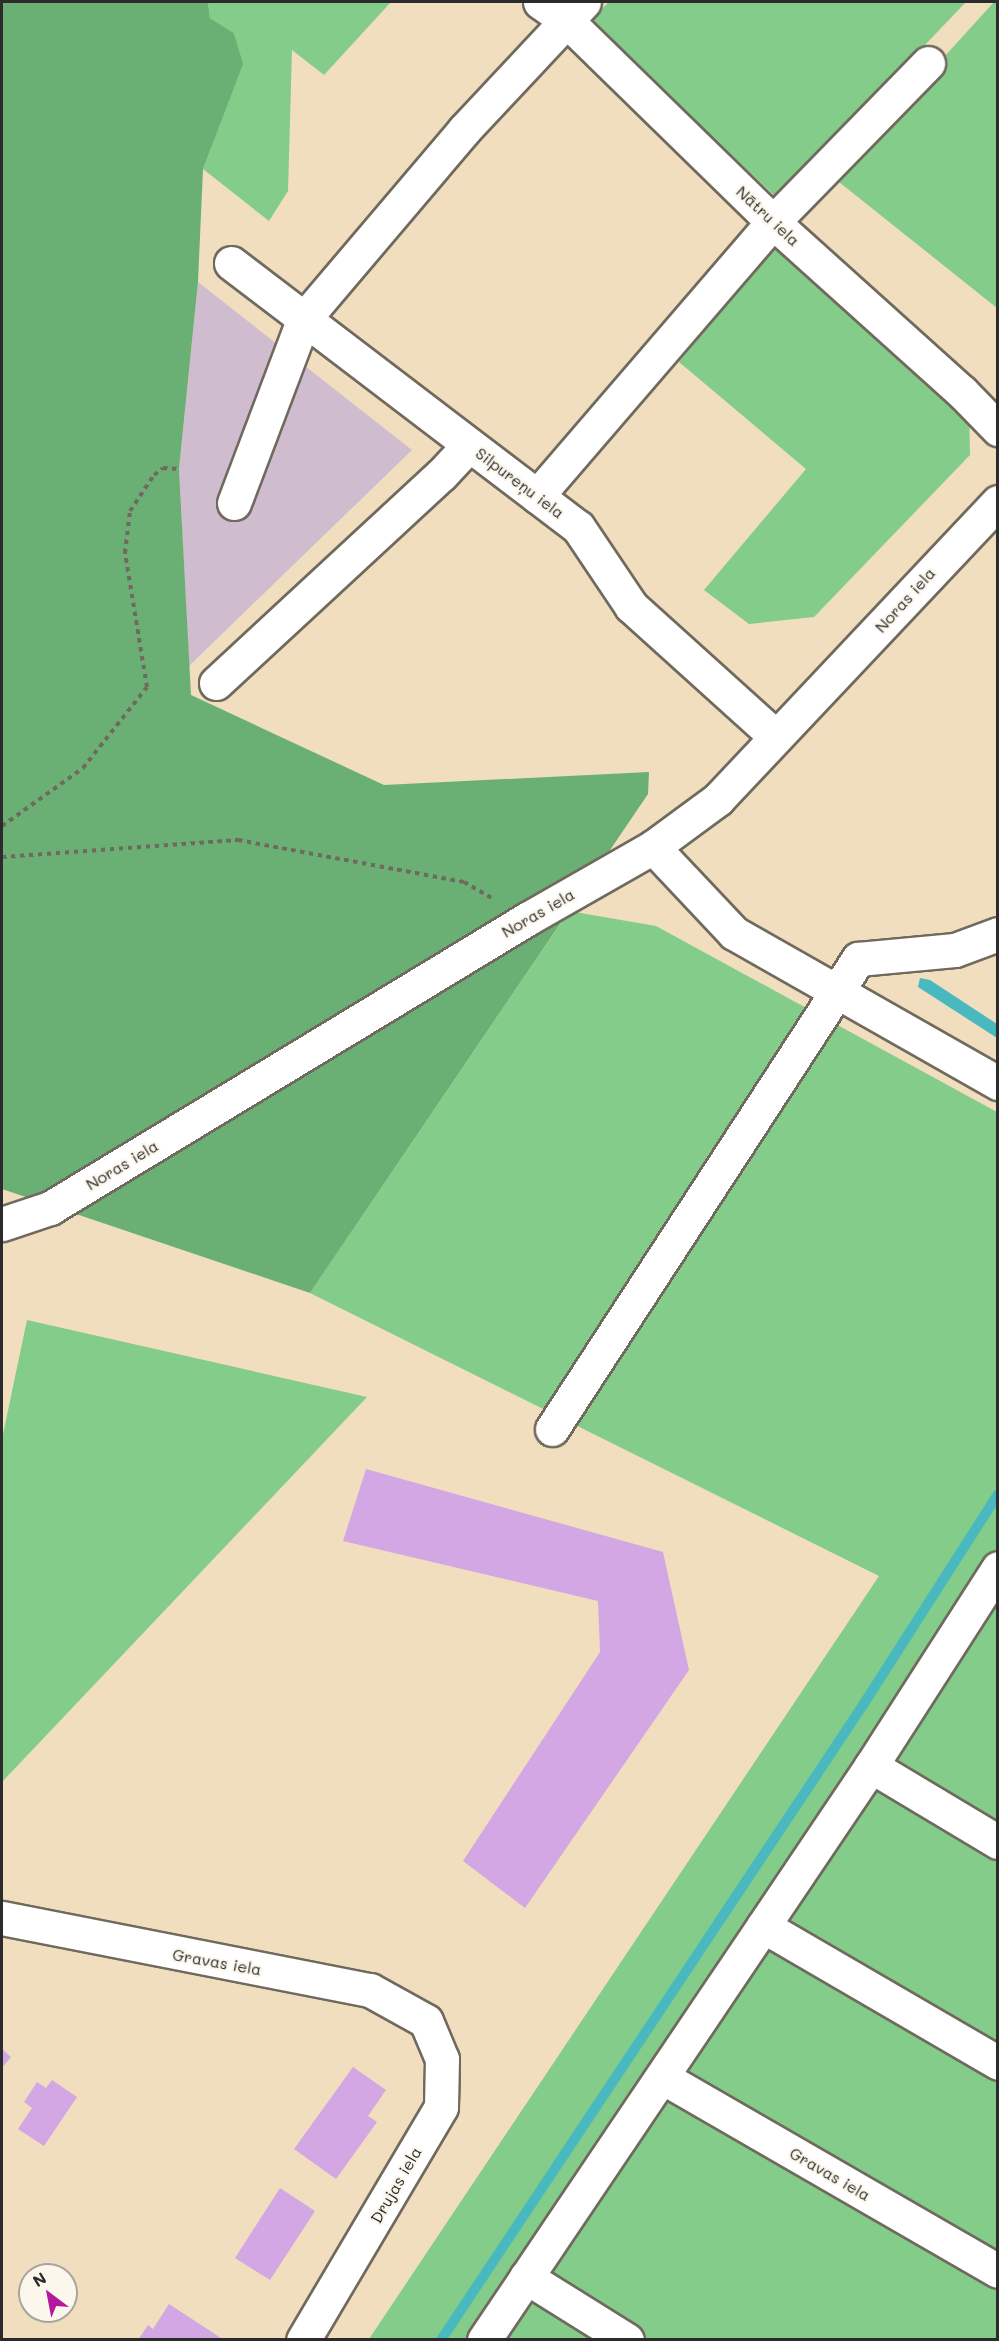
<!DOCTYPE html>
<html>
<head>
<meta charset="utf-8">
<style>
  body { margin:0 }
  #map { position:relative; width:999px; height:2341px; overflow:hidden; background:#f1debe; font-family:Mali,sans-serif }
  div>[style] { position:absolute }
  .industrial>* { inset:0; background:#cfbdcf }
  .green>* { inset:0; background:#83cc89 }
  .forest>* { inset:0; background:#6ab075 }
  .water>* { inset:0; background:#4ab9bf }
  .stream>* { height:10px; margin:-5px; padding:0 5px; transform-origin:5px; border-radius:5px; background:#4ab9bf }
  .building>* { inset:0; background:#d2a7e3 }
  .path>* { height:4px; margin-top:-2px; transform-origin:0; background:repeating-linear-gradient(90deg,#706a5e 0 4.5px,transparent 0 9px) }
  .roads { filter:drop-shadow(2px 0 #706a5e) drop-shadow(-2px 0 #706a5e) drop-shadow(0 2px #706a5e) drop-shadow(0 -2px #706a5e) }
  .minor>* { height:33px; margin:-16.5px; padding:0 16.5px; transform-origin:16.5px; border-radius:16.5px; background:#fff }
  span { translate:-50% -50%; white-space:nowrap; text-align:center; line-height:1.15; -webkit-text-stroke:4.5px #fbf7ec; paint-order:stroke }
  .street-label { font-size:16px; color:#2b2b2b }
  .frame { position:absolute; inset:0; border:3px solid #2b2b2b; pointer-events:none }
  .north { position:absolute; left:18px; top:2263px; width:60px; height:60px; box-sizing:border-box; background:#fbf7ec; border:2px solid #a8a59f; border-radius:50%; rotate:328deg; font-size:16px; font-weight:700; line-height:24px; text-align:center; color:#2b2b2b }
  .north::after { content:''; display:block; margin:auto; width:21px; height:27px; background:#b5179e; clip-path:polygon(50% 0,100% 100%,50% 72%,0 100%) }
</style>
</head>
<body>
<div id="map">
  <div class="industrial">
    <div style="clip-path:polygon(198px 282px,412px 450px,189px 666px,179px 469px)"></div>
  </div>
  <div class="green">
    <div style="clip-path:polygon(208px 2px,391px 2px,324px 75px,292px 50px,288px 191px,269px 221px,203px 169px,242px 64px,234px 33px,210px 18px)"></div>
    <div style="clip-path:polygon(609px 2px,966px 2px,778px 199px,590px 20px)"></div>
    <div style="clip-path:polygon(994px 2px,997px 2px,997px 308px,834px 178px)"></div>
    <div style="clip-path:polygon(779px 238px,969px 407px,970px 455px,814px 617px,749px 624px,704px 590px,806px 469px,679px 362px)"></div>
    <div style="clip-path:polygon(569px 911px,656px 926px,997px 1112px,997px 2339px,369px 2339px,879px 1576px,310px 1293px)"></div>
    <div style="clip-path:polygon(27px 1320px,367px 1397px,2px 1782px,2px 1439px)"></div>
  </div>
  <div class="forest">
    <div style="clip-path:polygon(2px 2px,208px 2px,210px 18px,234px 33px,243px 64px,203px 169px,198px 282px,179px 469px,191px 695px,384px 785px,649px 772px,648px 794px,310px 1293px,2px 1189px)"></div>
  </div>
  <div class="water">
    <div style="clip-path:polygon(920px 978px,930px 980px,997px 1024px,997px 1038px,918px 987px)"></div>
  </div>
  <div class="stream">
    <div style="left:441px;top:2340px;width:766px;rotate:-56.39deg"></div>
    <div style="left:865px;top:1702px;width:247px;rotate:-57.4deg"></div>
  </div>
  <div class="building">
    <div style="clip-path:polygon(366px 1469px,663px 1552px,689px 1670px,525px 1908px,463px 1861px,600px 1652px,598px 1601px,343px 1541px)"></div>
    <div style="clip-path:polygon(2px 2049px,11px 2057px,2px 2068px)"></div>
    <div style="clip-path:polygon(353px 2067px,386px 2090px,368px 2116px,377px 2122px,336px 2179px,294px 2149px)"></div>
    <div style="clip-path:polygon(52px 2080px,77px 2097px,44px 2146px,18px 2129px,32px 2108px,24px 2102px,37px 2082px,46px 2088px)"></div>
    <div style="clip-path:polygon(280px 2188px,315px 2211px,270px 2280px,235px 2258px)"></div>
    <div style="clip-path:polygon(169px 2304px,224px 2340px,138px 2340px,148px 2325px,153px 2329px)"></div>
  </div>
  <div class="path">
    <div style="left:2px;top:826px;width:100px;rotate:-35.6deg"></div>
    <div style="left:83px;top:768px;width:103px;rotate:-51.7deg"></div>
    <div style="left:147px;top:687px;width:136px;rotate:-99.3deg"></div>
    <div style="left:125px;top:553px;width:42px;rotate:-83.2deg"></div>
    <div style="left:130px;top:511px;width:43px;rotate:-56.3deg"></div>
    <div style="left:154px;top:475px;width:11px;rotate:-38deg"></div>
    <div style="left:163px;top:468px;width:16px;rotate:4deg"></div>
    <div style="left:2px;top:857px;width:237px;rotate:-4.1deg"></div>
    <div style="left:238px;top:840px;width:230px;rotate:10.5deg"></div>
    <div style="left:464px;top:882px;width:34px;rotate:30deg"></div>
  </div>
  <div class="roads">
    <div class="minor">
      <div style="left:540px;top:2px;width:32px;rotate:35deg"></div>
      <div style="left:566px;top:20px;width:289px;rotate:44.3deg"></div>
      <div style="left:773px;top:222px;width:254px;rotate:42deg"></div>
      <div style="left:962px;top:392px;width:52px;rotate:45.8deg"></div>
      <div style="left:231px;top:263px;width:436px;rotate:37.3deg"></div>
      <div style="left:578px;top:527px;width:95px;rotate:56.1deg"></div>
      <div style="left:631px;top:606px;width:195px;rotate:42.1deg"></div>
      <div style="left:537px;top:496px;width:362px;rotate:-49.3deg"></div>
      <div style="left:773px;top:222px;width:222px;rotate:-45.7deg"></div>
      <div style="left:234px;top:503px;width:196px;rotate:-69.3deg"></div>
      <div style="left:303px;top:320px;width:250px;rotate:-49.7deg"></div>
      <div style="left:465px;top:129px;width:174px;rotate:-46.9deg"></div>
      <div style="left:216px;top:683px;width:306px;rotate:-42.8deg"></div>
      <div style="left:441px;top:475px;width:41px;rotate:-47deg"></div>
      <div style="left:653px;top:847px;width:118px;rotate:46.7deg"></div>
      <div style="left:734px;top:933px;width:304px;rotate:29.6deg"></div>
      <div style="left:2px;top:1224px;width:51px;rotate:-18.4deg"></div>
      <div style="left:50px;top:1208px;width:558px;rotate:-31.21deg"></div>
      <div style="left:527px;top:919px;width:145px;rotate:-29.7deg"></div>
      <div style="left:653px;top:847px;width:81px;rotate:-36.4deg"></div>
      <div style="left:718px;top:799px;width:408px;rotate:-46.7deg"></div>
      <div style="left:552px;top:1429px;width:561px;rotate:-56.93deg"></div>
      <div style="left:858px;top:959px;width:97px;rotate:-5.3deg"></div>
      <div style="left:955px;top:950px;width:46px;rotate:-20.4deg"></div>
      <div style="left:871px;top:1766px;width:148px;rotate:30.9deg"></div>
      <div style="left:2px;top:1918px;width:375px;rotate:11.1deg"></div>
      <div style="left:370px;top:1990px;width:64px;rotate:29deg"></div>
      <div style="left:426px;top:2021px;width:41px;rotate:67.2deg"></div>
      <div style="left:442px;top:2059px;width:48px;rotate:91.2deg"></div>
      <div style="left:441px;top:2107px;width:271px;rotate:120.6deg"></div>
      <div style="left:763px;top:1926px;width:272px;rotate:30.2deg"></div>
      <div style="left:662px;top:2077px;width:388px;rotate:30deg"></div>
      <div style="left:526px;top:2277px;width:119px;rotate:32deg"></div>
      <div style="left:484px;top:2340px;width:692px;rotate:-56.01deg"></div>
      <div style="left:871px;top:1766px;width:235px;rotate:-57.3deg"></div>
    </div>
  </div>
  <div class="street-label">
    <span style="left:768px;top:216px;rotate:43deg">Nātru iela</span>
    <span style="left:520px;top:483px;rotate:37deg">Silpureņu iela</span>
    <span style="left:905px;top:600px;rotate:-48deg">Noras iela</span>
    <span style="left:538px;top:913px;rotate:-30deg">Noras iela</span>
    <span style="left:122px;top:1165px;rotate:-31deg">Noras iela</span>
    <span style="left:217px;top:1962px;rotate:10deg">Gravas iela</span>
    <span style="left:830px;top:2174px;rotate:30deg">Gravas iela</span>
    <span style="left:396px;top:2185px;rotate:-60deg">Drujas iela</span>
  </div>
  <div class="frame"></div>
  <div class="north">N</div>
</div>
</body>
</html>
